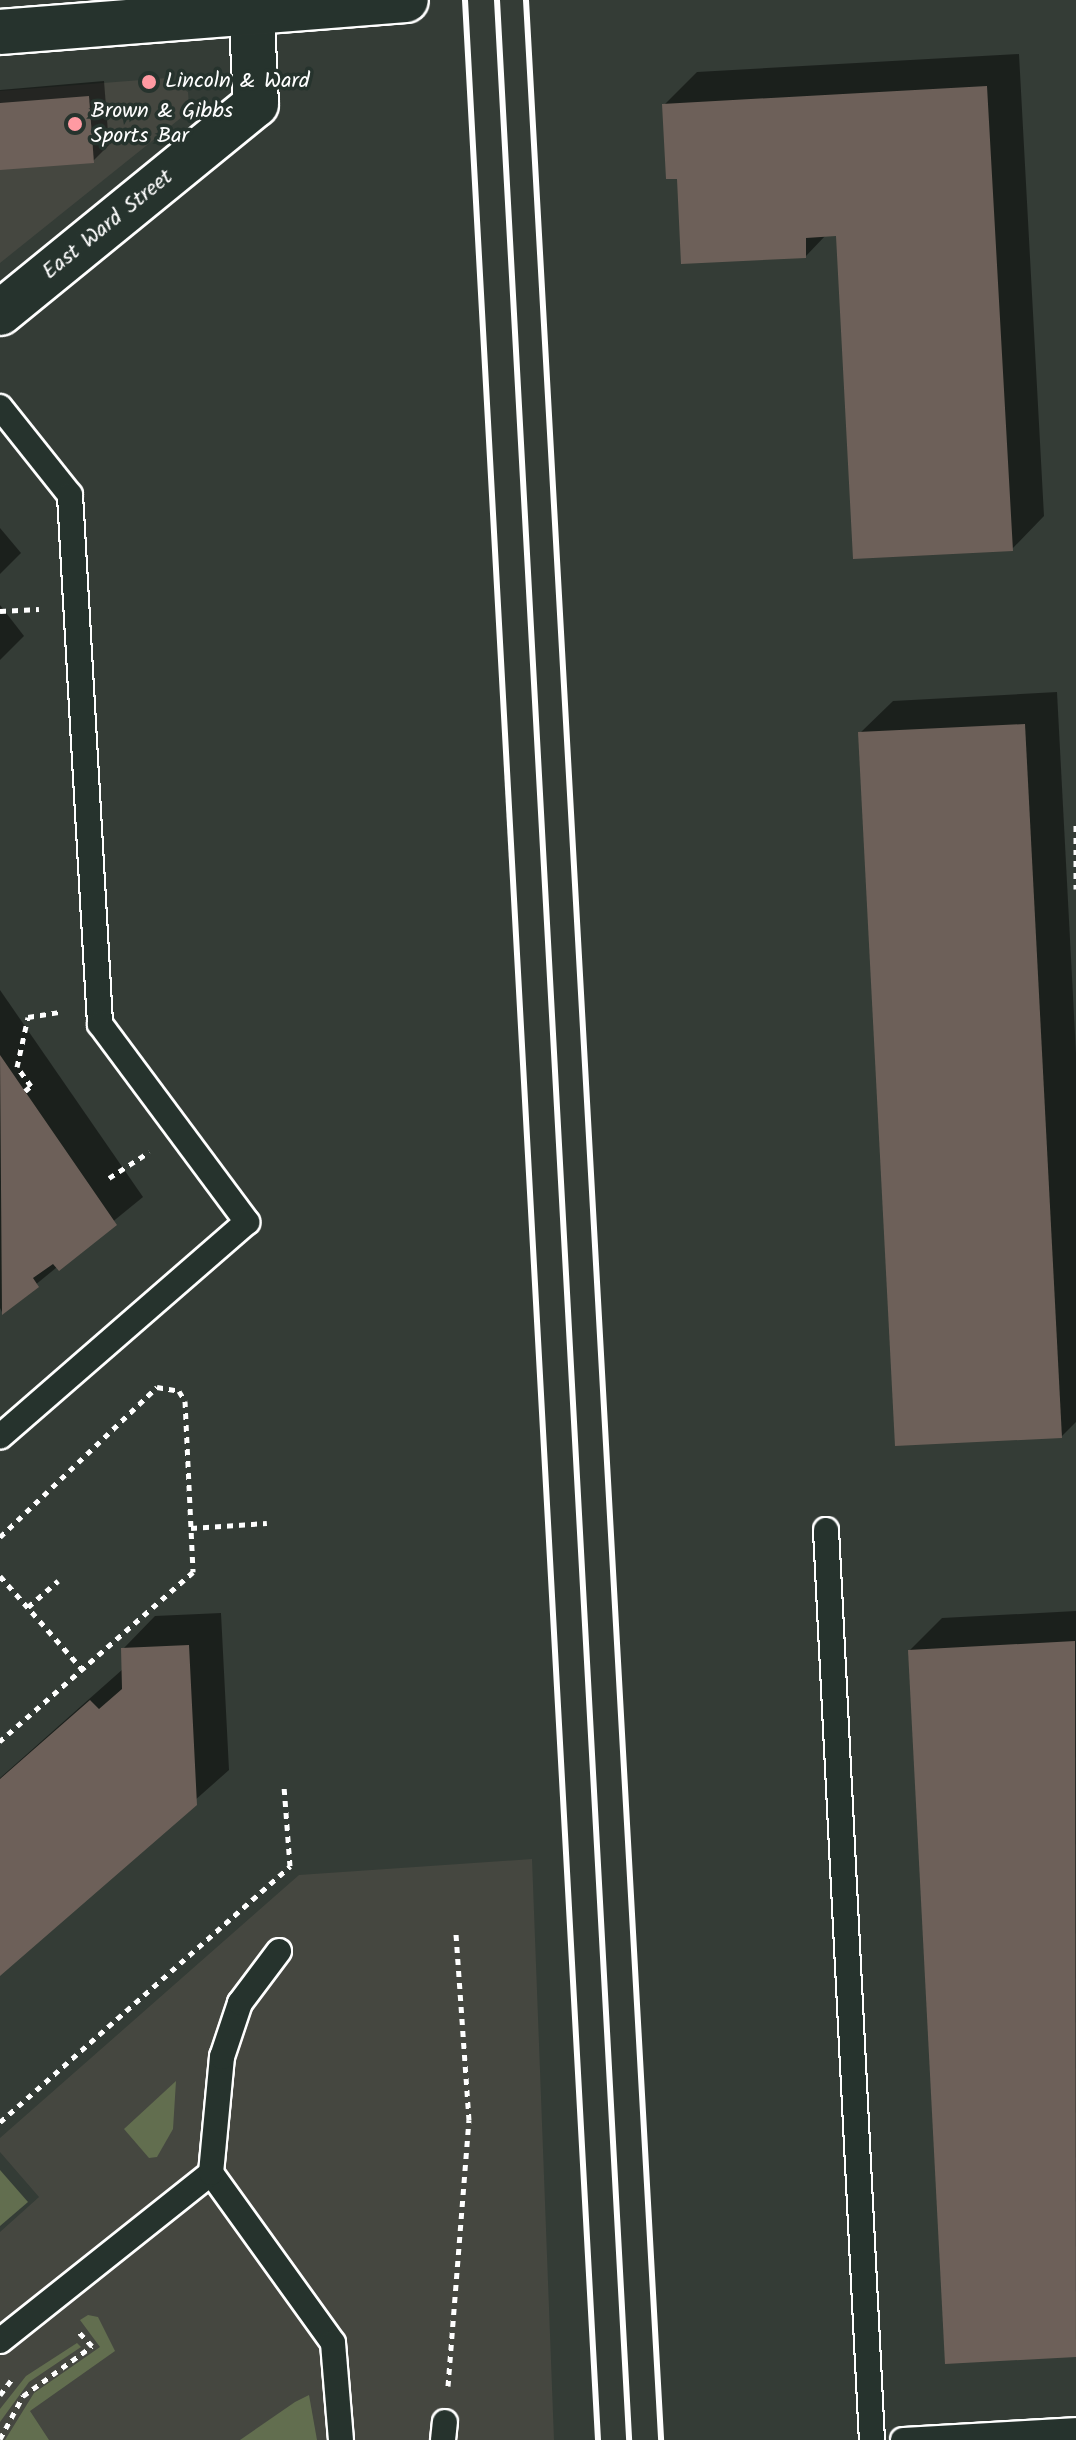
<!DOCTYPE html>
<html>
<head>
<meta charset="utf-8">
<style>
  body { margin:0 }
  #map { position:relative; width:1076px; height:2440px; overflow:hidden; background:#343c36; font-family:Kalam,sans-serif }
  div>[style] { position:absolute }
  .built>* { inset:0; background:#454740 }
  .green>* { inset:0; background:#626e4f }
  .shadow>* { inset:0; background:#0007 }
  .building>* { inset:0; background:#6d6059 }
  .path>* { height:5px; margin-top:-2.5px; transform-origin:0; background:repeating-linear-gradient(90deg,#fff 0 6px,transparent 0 12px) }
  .roads { filter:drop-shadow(2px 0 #fff) drop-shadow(-2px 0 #fff) drop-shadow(0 2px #fff) drop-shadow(0 -2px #fff) }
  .lane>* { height:24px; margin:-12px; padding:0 12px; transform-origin:12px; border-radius:12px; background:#26332d }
  .street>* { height:44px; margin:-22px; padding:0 22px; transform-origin:22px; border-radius:22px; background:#26332d }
  .secondary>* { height:44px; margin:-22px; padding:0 22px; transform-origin:22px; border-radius:22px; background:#26332d }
  .rail>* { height:6px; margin:-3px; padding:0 3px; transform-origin:3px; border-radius:3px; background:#fff }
  .dots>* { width:22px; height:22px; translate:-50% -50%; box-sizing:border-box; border:4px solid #26332d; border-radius:50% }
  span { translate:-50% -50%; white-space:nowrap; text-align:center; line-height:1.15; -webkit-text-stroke:7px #26332d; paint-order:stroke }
  .poi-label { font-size:22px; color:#fff }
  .left { translate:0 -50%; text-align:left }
  .street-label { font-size:22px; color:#fff }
</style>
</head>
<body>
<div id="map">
  <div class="built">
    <div style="clip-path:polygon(167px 78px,188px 92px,189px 106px,182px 117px,0 263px,0 91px)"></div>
    <div style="clip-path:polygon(532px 1859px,554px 2440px,0 2440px,0 2232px,39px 2197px,0 2152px,0 2138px,299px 1875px)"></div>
  </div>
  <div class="green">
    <div style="clip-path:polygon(176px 2081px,173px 2129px,157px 2157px,149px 2158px,124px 2129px)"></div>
    <div style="clip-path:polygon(0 2170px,28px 2202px,0 2226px)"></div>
    <div style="clip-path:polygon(88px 2315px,98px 2317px,115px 2351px,30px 2411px,49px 2440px,5px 2440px,34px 2393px,100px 2347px,80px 2320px)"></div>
    <div style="clip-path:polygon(77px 2343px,81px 2347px,29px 2382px,0 2422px,0 2409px,26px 2376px)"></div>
    <div style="clip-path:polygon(309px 2395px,317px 2440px,240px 2440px,295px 2402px)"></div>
  </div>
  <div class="shadow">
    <div style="clip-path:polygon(1019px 54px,1044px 516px,1012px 549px,838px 234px,826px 235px,806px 256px,679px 176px,664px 105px,697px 72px)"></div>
    <div style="clip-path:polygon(104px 81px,109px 145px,93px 161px,0 168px,0 90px)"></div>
    <div style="clip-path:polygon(0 528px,21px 553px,0 574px)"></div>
    <div style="clip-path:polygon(0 605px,24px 636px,0 660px)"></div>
    <div style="clip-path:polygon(1057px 692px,1076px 1053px,1076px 1422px,1062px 1436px,860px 733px,893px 701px)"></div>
    <div style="clip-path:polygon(0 990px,143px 1197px,2px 1312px,0 1308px)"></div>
    <div style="clip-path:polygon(1076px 1611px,1076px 2355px,947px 2361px,910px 1650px,942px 1618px)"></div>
    <div style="clip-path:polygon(221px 1613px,229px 1770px,0 1973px,0 1778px,123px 1669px,123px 1649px,155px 1616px)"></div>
  </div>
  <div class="building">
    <div style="clip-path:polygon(987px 86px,1013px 551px,853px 559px,836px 236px,806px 238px,806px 258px,681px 264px,677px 179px,666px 179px,662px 104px)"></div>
    <div style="clip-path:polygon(89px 96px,94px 163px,0 170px,0 103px)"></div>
    <div style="clip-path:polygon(1025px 724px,1062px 1438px,895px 1446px,858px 732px)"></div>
    <div style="clip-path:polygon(0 1055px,117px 1225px,59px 1271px,53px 1264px,33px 1278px,39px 1287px,2px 1315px)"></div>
    <div style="clip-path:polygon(1075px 1641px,1076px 2357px,945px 2364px,908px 1650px)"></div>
    <div style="clip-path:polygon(189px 1645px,197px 1805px,0 1976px,0 1779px,90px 1700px,99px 1709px,122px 1689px,121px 1648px)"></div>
  </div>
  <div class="path">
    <div style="left:0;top:611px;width:39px;rotate:-3deg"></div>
    <div style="left:1076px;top:825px;width:64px;rotate:90deg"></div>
    <div style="left:25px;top:1091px;width:8px;rotate:-40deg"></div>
    <div style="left:31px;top:1086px;width:24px;rotate:-126deg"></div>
    <div style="left:17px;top:1067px;width:51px;rotate:-77.6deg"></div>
    <div style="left:28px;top:1017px;width:31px;rotate:-9deg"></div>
    <div style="left:109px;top:1178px;width:48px;rotate:-33deg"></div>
    <div style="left:191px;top:1528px;width:76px;rotate:-3.8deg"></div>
    <div style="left:0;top:1537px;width:217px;rotate:-43.7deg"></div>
    <div style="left:157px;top:1387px;width:22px;rotate:10deg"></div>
    <div style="left:179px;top:1391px;width:12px;rotate:59deg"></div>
    <div style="left:185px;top:1401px;width:171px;rotate:87.3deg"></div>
    <div style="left:193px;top:1572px;width:257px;rotate:138.8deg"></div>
    <div style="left:0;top:1576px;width:124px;rotate:48.6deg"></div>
    <div style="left:28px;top:1607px;width:40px;rotate:-41deg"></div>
    <div style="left:0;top:2122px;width:387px;rotate:-41.4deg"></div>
    <div style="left:290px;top:1866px;width:80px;rotate:-94.3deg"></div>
    <div style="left:448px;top:2386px;width:267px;rotate:-85.5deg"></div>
    <div style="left:469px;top:2120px;width:188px;rotate:-94deg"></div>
    <div style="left:0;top:2395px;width:20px;rotate:-53deg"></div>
    <div style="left:0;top:2439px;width:49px;rotate:-61.9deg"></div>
    <div style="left:23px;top:2396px;width:85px;rotate:-35.9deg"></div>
    <div style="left:92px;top:2346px;width:19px;rotate:-133deg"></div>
  </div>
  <div class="roads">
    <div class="lane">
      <div style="left:0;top:407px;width:112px;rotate:51.5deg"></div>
      <div style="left:70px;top:495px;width:530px;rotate:86.75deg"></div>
      <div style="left:100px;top:1024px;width:247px;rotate:53.4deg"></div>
      <div style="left:247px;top:1222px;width:327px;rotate:139deg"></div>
      <div style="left:826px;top:1530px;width:911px;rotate:87.11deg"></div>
      <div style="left:211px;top:2173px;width:209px;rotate:54.3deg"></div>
      <div style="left:333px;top:2343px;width:97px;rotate:85.3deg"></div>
      <div style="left:0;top:2341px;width:270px;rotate:-38.5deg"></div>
      <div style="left:211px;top:2173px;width:117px;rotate:-84.6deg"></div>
      <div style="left:222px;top:2057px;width:57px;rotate:-71.6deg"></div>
      <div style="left:240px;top:2003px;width:65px;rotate:-53.1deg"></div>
      <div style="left:443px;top:2440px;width:18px;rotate:-84deg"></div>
      <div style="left:903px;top:2440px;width:173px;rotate:-3.3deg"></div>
    </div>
    <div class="street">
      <div style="left:0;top:313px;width:330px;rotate:-39.2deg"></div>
      <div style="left:256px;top:104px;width:104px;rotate:-92.8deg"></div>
    </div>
    <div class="secondary">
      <div style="left:0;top:32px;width:407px;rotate:-4.5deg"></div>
    </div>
  </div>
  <div class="rail">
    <div style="left:465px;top:0;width:2444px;rotate:86.88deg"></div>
    <div style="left:497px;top:0;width:2444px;rotate:86.9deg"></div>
    <div style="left:526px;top:0;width:2444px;rotate:86.83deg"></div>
  </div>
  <div class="dots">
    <div style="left:149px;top:82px;background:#ff9aa2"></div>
    <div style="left:75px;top:124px;background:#ff9aa2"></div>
  </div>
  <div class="poi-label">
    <span class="left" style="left:165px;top:82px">Lincoln &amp; Ward</span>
    <span class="left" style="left:91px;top:124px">Brown &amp; Gibbs<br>Sports Bar</span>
  </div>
  <div class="street-label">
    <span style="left:108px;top:225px;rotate:-39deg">East Ward Street</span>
  </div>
</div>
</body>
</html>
